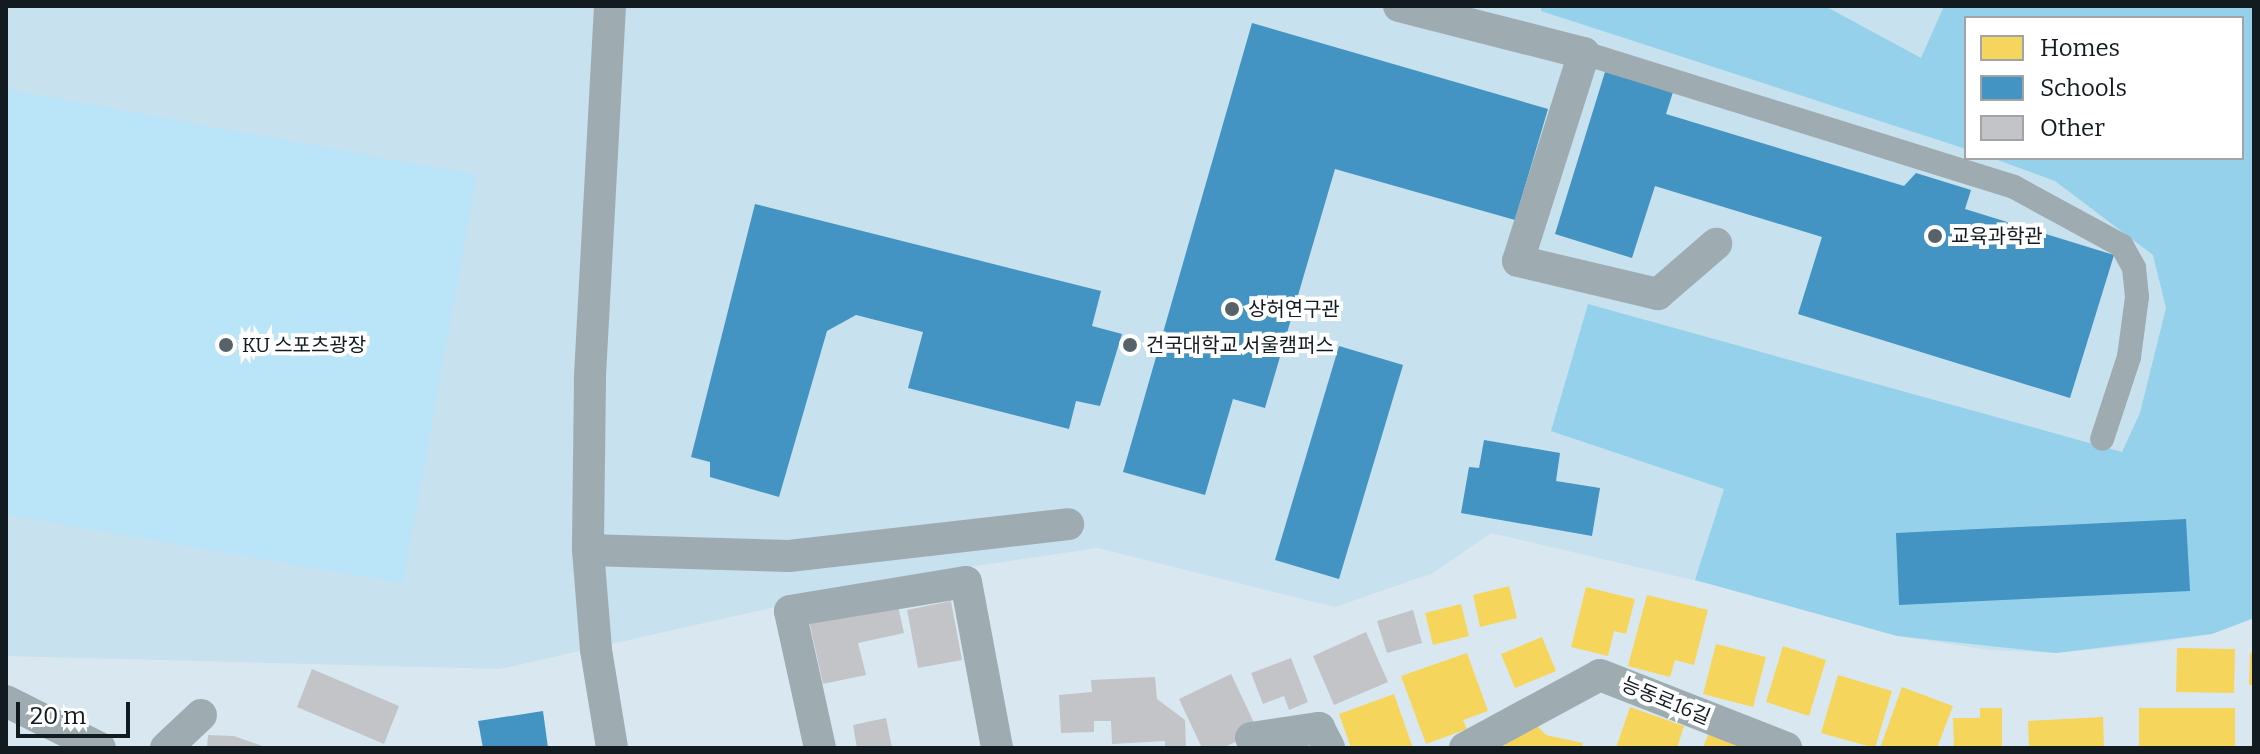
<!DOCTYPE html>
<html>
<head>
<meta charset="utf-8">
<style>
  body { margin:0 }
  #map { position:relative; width:2260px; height:754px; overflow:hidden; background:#d9e8f0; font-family:Bitter,"Noto Sans KR",serif }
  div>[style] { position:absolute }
  .built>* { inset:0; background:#c7e1ee }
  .green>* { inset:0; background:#bae4f7 }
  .forest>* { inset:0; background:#95d1eb }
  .homes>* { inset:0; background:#f6d55c }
  .schools>* { inset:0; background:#4393c3 }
  .building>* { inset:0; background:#c3c4c7 }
  .pedestrian>* { height:24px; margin:-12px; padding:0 12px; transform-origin:12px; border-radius:12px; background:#9eacb2 }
  .minor>* { height:32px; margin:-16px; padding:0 16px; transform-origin:16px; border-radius:16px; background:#9eacb2 }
  .dots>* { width:22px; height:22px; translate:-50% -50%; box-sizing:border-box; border:4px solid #fff; border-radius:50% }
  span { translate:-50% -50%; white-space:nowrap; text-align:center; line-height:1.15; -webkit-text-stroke:8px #fff; paint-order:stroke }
  .poi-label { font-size:20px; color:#111b20 }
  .left { translate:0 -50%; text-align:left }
  .street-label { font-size:20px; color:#111b20 }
  .frame { position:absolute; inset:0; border:8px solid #111b20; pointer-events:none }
  .legend { position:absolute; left:1964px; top:16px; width:280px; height:144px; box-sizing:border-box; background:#fff; border:2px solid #a0a4a6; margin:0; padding:10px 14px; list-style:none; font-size:24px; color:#111b20 }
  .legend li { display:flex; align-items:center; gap:16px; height:40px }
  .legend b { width:40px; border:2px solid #a0a4a6 }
  .scale { position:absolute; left:16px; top:702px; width:114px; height:36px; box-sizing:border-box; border:4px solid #111b20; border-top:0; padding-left:10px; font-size:24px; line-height:28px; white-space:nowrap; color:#111b20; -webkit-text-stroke:6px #fff; paint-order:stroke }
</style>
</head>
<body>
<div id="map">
  <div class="built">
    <div style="clip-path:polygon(evenodd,6px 6px,2254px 6px,2254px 618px,2212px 634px,2148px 644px,2056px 653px,1990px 650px,1897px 636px,1779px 600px,1491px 533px,1433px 573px,1335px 607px,1097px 548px,922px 574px,500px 669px,6px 656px,6px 6px,1966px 18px,2242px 18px,2242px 158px,1966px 158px,1966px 18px)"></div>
  </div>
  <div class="green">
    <div style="clip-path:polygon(6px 89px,477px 175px,403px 583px,6px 515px)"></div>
  </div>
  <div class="forest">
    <div style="clip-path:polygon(1542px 6px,1825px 6px,1921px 58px,1944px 6px,2254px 6px,2254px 618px,2212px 634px,2056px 653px,1897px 636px,1695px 580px,1724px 489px,1551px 431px,1588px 304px,2122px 452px,2140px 413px,2166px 308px,2153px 255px,2055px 181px,1992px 158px,2242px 158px,2242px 18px,1966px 18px,1966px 149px,1541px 11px)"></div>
  </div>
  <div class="homes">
    <div style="clip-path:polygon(1509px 586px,1517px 618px,1480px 627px,1473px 595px)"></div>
    <div style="clip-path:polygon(1586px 587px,1635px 599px,1626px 634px,1614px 631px,1608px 656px,1571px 647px)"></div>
    <div style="clip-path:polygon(1647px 595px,1708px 610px,1694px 665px,1675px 660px,1670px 677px,1628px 666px)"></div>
    <div style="clip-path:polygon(1461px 604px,1469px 636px,1433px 645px,1425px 613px)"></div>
    <div style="clip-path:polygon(1542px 637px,1556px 671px,1515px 688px,1501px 654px)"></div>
    <div style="clip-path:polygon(1716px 644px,1766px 657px,1753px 707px,1703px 694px)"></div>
    <div style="clip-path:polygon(1783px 646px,1826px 660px,1809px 716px,1766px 702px)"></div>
    <div style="clip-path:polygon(2177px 648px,2235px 649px,2234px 693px,2176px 692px)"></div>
    <div style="clip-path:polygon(2254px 652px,2254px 685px,2249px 685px,2250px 653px)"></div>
    <div style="clip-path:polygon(1467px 653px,1488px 711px,1463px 720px,1467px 729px,1426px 744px,1401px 676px)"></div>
    <div style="clip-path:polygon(1838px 675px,1892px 691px,1875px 748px,1821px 733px)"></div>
    <div style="clip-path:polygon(1902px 687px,1953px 706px,1937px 748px,1880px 748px)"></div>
    <div style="clip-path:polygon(1394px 694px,1413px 748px,1351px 748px,1339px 714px)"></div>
    <div style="clip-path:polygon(1630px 707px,1684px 726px,1677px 748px,1616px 748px)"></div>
    <div style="clip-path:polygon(1980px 708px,2002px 708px,2002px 748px,1954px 748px,1953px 718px,1980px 718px)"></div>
    <div style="clip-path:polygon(2139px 708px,2235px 708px,2235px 748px,2139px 748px)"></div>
    <div style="clip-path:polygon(2103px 717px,2104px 748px,2029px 748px,2028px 721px)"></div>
    <div style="clip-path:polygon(1531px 719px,1546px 735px,1583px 743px,1581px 748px,1505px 748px,1504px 735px)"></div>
    <div style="clip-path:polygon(1710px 729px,1740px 740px,1739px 748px,1703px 748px)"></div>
  </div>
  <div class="schools">
    <div style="clip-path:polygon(1252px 23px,1548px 109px,1515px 220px,1335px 169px,1265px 408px,1233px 399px,1205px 495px,1123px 472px)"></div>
    <div style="clip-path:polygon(1605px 72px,1673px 92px,1666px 114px,1904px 186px,1916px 173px,1971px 190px,1965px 209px,2114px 255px,2070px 398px,1798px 314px,1822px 237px,1655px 186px,1632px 258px,1555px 234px)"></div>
    <div style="clip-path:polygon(755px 204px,1101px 291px,1092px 326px,1122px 334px,1100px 406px,1076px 401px,1069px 429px,908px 388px,923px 332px,856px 315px,827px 331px,779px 497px,710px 477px,710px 462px,691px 457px)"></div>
    <div style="clip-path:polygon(1339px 346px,1403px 365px,1339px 579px,1275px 560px)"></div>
    <div style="clip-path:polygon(1484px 440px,1560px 453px,1556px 481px,1600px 488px,1592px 536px,1461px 513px,1469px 467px,1479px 468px)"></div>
    <div style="clip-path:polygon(2186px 519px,2190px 591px,1899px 605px,1896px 533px)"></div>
    <div style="clip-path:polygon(543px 711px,548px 748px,483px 748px,478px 721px)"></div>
  </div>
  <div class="building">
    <div style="clip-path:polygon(896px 597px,904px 633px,858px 643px,866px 675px,823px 684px,808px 616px)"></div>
    <div style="clip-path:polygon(951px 601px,962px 660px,918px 668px,907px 610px)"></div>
    <div style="clip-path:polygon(1413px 610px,1422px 643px,1387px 653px,1377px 621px)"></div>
    <div style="clip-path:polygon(1366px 632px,1388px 682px,1334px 705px,1313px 656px)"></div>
    <div style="clip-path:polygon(1291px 658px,1308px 702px,1289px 710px,1284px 696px,1263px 704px,1251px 673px)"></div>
    <div style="clip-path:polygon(312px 669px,399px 706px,384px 744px,297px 707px)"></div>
    <div style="clip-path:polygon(1231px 674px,1258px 731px,1223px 748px,1202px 748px,1179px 699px)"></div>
    <div style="clip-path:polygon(1155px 677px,1157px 699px,1185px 720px,1186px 748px,1165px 748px,1165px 741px,1112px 744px,1111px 721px,1094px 721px,1094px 732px,1061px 733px,1059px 695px,1092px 692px,1091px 680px)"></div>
    <div style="clip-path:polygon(886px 718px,892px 748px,857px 748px,853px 725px)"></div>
    <div style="clip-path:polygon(208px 735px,234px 736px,268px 748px,207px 748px)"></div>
  </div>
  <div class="pedestrian">
    <div style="left:1584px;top:53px;width:450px;rotate:17.3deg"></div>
    <div style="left:2014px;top:187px;width:123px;rotate:28.6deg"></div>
    <div style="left:2122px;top:246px;width:25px;rotate:61deg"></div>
    <div style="left:2134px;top:268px;width:29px;rotate:84deg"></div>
    <div style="left:2137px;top:297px;width:61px;rotate:97.6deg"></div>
    <div style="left:2129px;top:357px;width:86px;rotate:108.2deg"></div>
  </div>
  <div class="minor">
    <div style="left:610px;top:6px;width:374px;rotate:93.1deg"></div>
    <div style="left:590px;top:379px;width:171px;rotate:90.7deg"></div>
    <div style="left:588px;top:550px;width:100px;rotate:85.4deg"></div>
    <div style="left:596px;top:650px;width:99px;rotate:80.7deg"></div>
    <div style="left:1399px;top:6px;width:191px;rotate:14.3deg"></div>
    <div style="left:1584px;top:53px;width:218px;rotate:107.6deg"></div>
    <div style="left:1518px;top:261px;width:144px;rotate:13.3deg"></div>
    <div style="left:1658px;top:294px;width:77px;rotate:-40.8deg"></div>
    <div style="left:588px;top:550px;width:201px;rotate:1.7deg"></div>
    <div style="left:789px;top:556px;width:281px;rotate:-6.5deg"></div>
    <div style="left:6px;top:701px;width:105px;rotate:26.6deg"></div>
    <div style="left:1251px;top:738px;width:69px;rotate:-8.4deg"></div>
    <div style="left:1319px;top:728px;width:22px;rotate:63deg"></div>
    <div style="left:166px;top:748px;width:48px;rotate:-43.3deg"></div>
    <div style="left:820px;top:748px;width:140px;rotate:-102.4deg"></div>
    <div style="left:790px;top:611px;width:178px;rotate:-9.4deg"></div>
    <div style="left:966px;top:582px;width:169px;rotate:79.4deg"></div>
    <div style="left:1465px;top:748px;width:153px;rotate:-28.4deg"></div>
    <div style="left:1600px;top:675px;width:200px;rotate:21.4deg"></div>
  </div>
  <div class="dots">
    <div style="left:1935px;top:236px;background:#576369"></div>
    <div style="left:1232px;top:309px;background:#576369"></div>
    <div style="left:226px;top:345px;background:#576369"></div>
    <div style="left:1130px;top:345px;background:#576369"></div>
  </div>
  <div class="poi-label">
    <span class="left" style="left:1951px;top:236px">교육과학관</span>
    <span class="left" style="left:1248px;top:309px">상허연구관</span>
    <span class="left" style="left:242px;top:345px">KU 스포츠광장</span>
    <span class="left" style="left:1146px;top:345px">건국대학교 서울캠퍼스</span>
  </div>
  <div class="street-label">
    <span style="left:1666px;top:701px;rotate:22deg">능동로16길</span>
  </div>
  <div class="frame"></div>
  <ul class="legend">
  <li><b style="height:22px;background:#f6d55c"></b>Homes</li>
  <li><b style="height:22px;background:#4393c3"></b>Schools</li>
  <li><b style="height:22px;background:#c3c4c7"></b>Other</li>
  </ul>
  <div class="scale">20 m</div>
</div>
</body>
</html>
